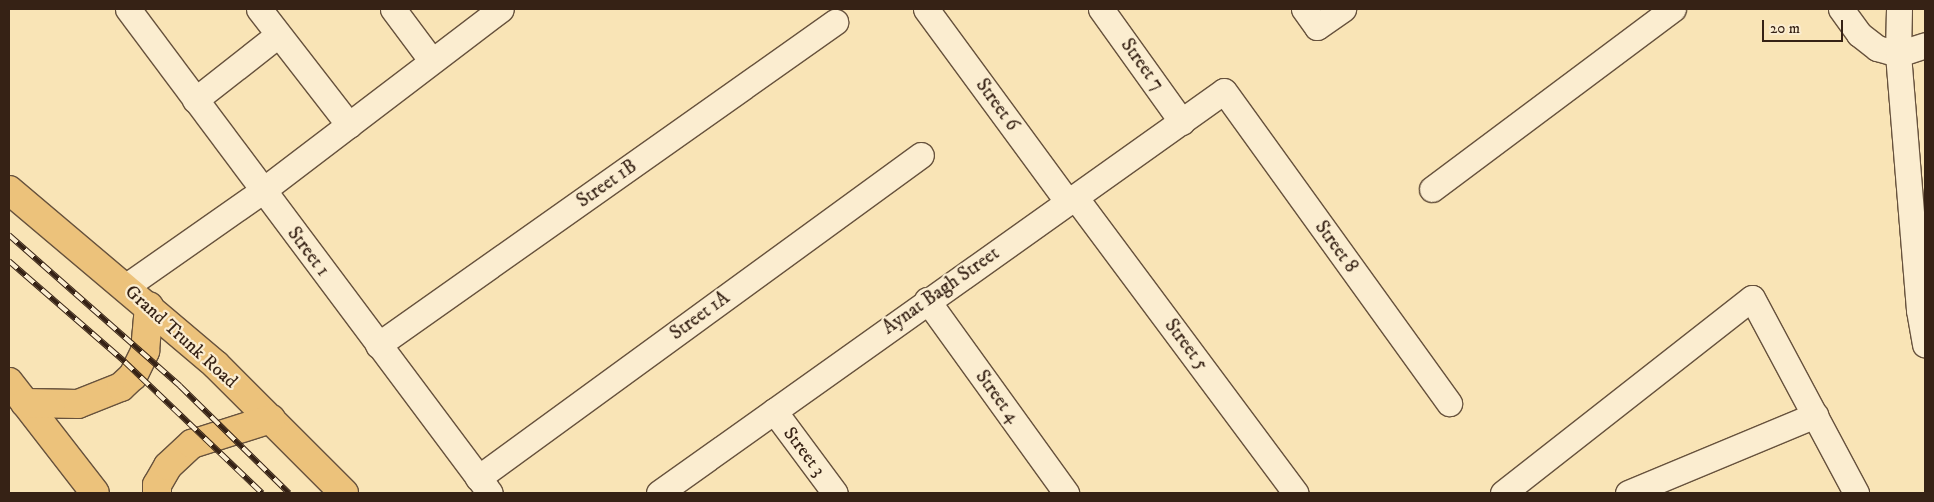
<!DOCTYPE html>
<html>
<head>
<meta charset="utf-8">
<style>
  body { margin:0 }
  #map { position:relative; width:1934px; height:502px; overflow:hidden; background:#f9e4b6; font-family:"IM FELL DW Pica",serif }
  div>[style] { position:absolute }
  .roads { filter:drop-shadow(1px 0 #67523d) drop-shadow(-1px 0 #67523d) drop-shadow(0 1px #67523d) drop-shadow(0 -1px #67523d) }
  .street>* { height:25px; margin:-12.5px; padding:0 12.5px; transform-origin:12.5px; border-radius:12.5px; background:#fbedd0 }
  .primary>* { height:28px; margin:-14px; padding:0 14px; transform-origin:14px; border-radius:14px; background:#ecc27b }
  .rail>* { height:5.5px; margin-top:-2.75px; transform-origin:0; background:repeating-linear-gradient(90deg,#fbedd0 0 11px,#362215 0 22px); box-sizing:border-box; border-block:1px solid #362215 }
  span { translate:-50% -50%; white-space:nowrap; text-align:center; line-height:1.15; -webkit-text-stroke:4.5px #fbedd0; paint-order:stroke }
  .street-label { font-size:19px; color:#362215 }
  .frame { position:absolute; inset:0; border:10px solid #362215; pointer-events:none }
  .scale { position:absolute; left:1762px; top:20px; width:81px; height:22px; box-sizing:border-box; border:2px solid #362215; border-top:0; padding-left:6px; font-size:15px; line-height:18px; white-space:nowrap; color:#362215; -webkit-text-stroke:4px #fbedd0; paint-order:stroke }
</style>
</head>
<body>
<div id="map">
  <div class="roads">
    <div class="street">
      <div style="left:128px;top:9px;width:604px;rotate:53.21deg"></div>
      <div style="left:259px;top:9px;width:147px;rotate:52.2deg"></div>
      <div style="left:393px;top:9px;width:64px;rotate:53.3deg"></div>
      <div style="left:926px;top:9px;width:240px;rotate:53.7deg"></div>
      <div style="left:1101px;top:9px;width:139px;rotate:54.4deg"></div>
      <div style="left:1304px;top:9px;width:22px;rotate:54deg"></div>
      <div style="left:1317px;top:27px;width:32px;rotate:-35deg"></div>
      <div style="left:1841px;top:9px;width:31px;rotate:54deg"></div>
      <div style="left:1859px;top:34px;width:23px;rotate:38deg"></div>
      <div style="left:1877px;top:48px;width:22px;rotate:16deg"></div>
      <div style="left:1898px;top:54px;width:28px;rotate:-18deg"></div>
      <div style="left:1899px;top:9px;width:45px;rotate:91.3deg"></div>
      <div style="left:1898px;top:54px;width:257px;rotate:85.3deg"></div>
      <div style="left:1919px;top:310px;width:35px;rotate:80deg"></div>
      <div style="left:195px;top:100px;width:105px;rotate:-38.1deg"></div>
      <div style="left:1432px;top:189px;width:301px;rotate:-36.8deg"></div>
      <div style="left:1075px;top:197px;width:369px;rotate:53.3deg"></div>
      <div style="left:125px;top:287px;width:167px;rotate:-35deg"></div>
      <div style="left:262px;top:191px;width:300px;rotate:-37.3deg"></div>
      <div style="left:927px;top:300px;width:238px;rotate:54.2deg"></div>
      <div style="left:378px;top:345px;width:560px;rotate:-35.25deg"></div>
      <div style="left:774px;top:411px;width:102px;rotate:53.4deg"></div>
      <div style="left:478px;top:478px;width:548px;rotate:-36.1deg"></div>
      <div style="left:659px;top:493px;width:693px;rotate:-35.43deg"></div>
      <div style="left:1224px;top:91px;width:385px;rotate:54.2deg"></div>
      <div style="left:1503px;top:493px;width:316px;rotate:-38.1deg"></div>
      <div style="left:1752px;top:298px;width:221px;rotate:61.9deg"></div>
      <div style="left:1628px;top:493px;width:203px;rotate:-22.6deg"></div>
    </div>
    <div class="primary">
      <div style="left:9px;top:190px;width:271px;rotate:40.2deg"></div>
      <div style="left:216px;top:365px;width:181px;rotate:45deg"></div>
      <div style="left:9px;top:382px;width:140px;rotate:52.2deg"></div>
      <div style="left:25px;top:403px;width:53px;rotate:1.1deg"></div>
      <div style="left:78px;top:404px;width:46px;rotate:-21.6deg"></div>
      <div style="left:121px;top:387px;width:16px;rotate:-43deg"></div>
      <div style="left:133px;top:376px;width:28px;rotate:-64deg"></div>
      <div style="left:145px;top:351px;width:45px;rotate:-84.9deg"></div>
      <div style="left:157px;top:493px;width:8px;rotate:-90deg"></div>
      <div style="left:157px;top:485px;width:22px;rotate:-60deg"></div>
      <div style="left:168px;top:466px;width:33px;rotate:-43deg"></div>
      <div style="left:192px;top:444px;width:83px;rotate:-17.6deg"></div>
    </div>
  </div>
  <div class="rail">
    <div style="left:9px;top:235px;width:228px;rotate:41.4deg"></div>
    <div style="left:180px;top:386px;width:153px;rotate:44.5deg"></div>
    <div style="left:9px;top:261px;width:154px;rotate:41deg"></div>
    <div style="left:125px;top:362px;width:190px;rotate:43.7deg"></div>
  </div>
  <div class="street-label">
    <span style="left:1142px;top:65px;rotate:54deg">Street 7</span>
    <span style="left:997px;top:105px;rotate:54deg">Street 6</span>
    <span style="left:607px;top:184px;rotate:-35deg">Street 1B</span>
    <span style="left:1336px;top:247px;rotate:54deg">Street 8</span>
    <span style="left:308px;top:252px;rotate:53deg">Street 1</span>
    <span style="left:941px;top:291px;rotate:-35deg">Aynat Bagh Street</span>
    <span style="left:700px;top:316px;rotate:-36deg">Street 1A</span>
    <span style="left:181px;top:337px;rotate:42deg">Grand Trunk Road</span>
    <span style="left:1186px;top:345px;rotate:53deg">Street 5</span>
    <span style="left:997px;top:397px;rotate:54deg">Street 4</span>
    <span style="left:804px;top:452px;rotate:53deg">Street 3</span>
  </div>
  <div class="frame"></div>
  <div class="scale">20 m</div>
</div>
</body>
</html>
